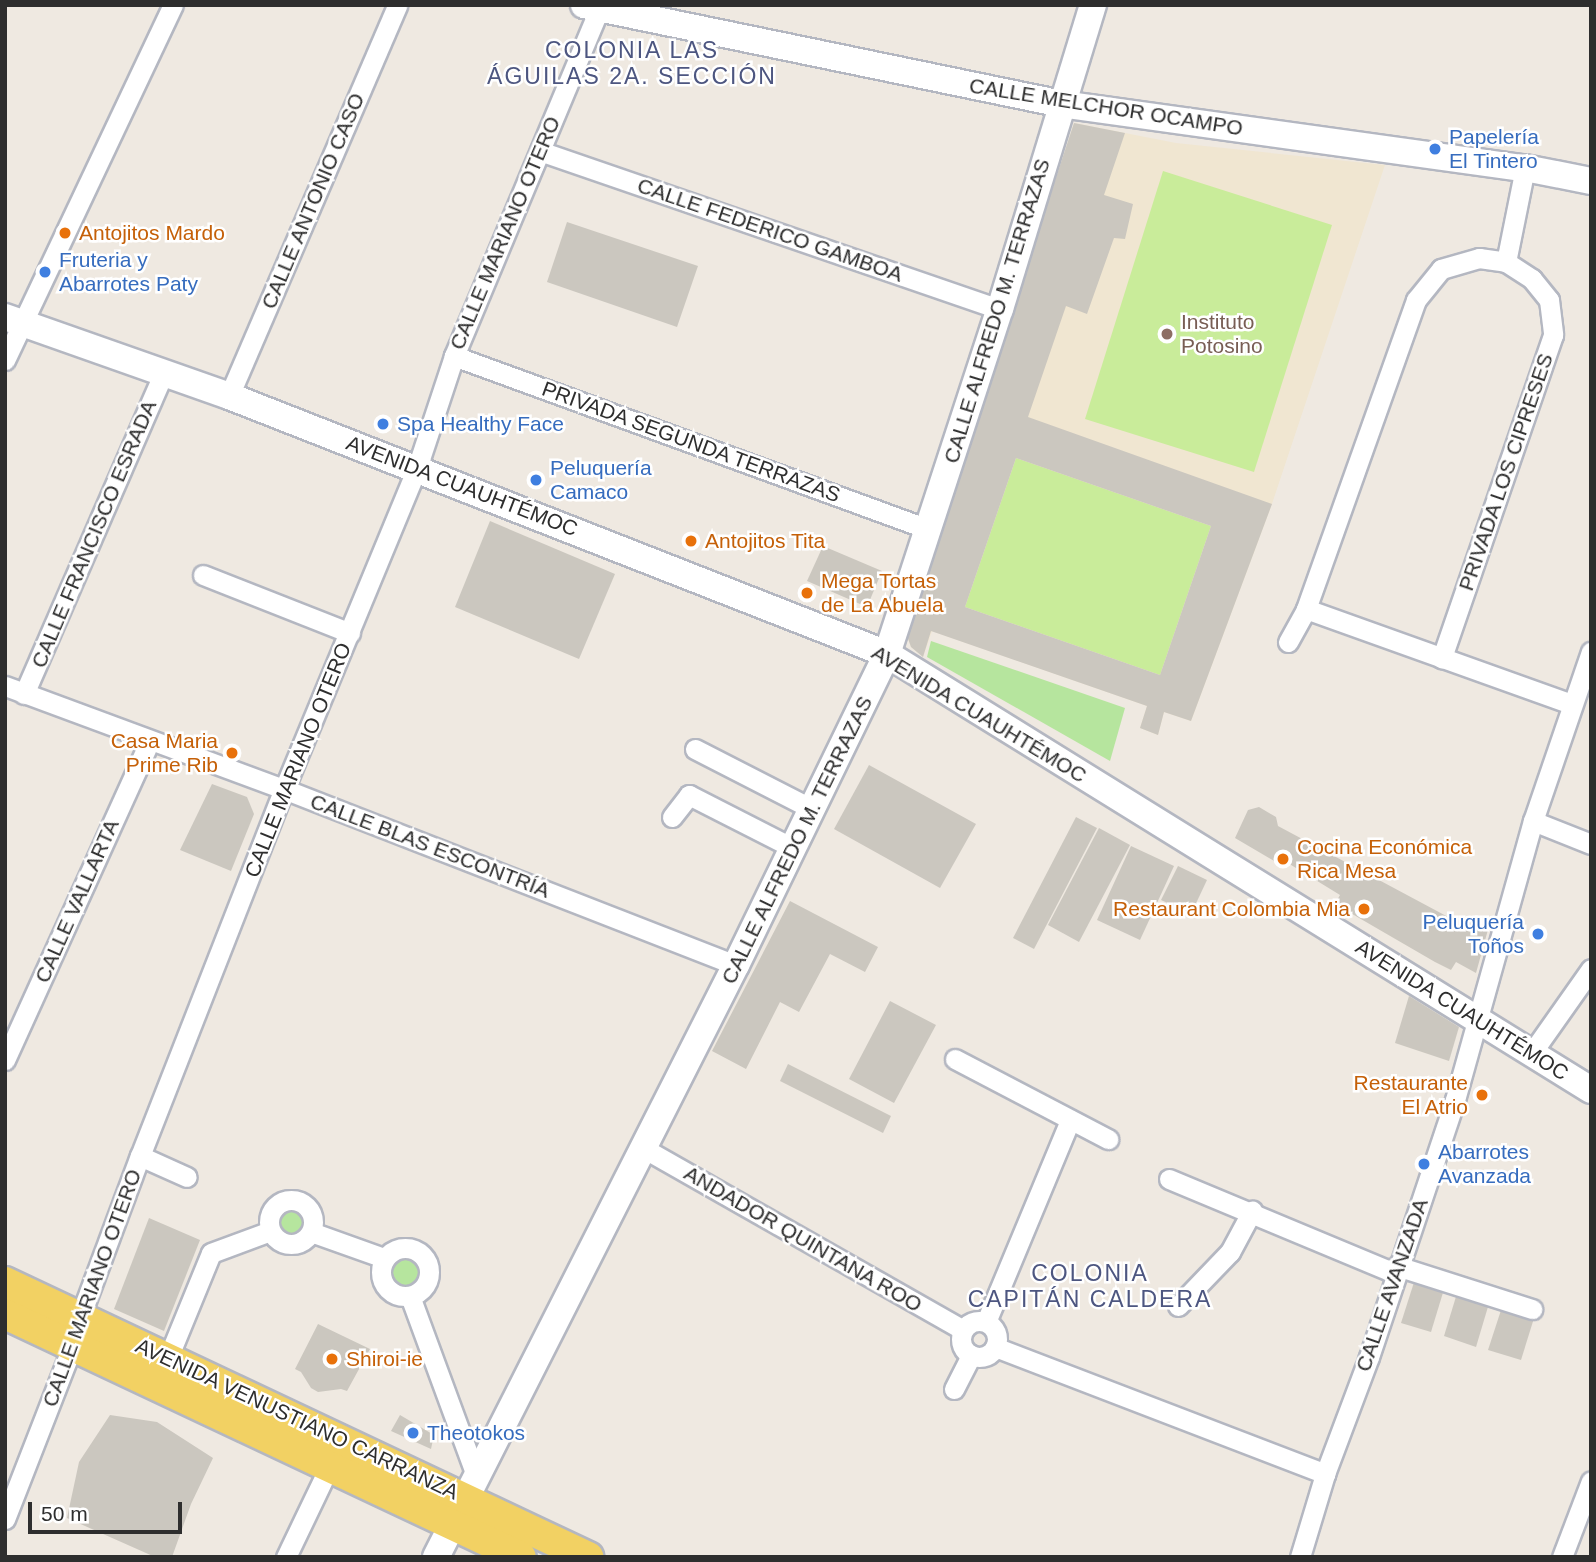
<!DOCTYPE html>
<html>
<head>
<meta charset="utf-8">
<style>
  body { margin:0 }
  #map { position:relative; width:1596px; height:1562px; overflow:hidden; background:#efe9e1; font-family:Helvetica,sans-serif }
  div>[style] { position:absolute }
  .education>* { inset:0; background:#f0e6d1 }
  .green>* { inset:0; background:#b6e59e }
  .round { border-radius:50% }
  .pitch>* { inset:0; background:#c9ec9a }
  .building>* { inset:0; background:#cbc7bf }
  .roads { filter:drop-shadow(2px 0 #b4b7c1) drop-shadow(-2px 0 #b4b7c1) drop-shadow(0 2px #b4b7c1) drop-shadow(0 -2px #b4b7c1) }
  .street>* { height:19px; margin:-9.5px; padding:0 9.5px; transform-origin:9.5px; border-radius:9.5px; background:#fff }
  .street>.ring { margin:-9.5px; padding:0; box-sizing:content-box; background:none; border:19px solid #fff; border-radius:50% }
  .secondary>* { height:26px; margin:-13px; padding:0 13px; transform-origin:13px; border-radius:13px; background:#fff }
  .primary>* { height:30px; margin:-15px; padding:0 15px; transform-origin:15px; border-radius:15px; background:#f2d163 }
  .dots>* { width:19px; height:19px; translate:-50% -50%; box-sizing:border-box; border:4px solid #fff; border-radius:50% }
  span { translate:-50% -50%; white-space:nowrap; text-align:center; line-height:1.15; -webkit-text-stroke:5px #fff; paint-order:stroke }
  .street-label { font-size:21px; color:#2e2e2e }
  .shop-label { font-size:21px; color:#366cbe }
  .left { translate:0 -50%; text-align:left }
  .right { translate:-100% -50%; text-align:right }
  .food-label { font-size:21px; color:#c56008 }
  .education-label { font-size:21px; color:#785e54 }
  .neighbourhood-label { font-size:23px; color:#4d5680; letter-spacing:2px }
  .frame { position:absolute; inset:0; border:7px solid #2e2e2e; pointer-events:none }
  .scale { position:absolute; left:28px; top:1502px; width:154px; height:32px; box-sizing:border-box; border:4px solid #2e2e2e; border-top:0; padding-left:9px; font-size:21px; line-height:24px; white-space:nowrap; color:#2e2e2e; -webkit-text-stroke:5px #fff; paint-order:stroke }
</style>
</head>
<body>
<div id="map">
  <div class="education">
    <div style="clip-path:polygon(1074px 123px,1176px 143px,1385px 165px,1272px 504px,1191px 721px,1164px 712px,1158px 735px,1140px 728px,1147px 706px,932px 631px,923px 657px,911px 647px,906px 633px)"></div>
  </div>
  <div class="green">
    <div style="clip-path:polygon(931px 641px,1125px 708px,1110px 761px,927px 657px)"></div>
    <div class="round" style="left:272px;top:1204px;width:38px;height:38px"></div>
    <div class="round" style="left:386px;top:1252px;width:38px;height:38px"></div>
  </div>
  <div class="pitch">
    <div style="clip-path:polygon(1163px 171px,1332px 225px,1254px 472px,1085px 419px)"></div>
    <div style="clip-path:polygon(1016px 458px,1211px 526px,1160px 675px,965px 607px)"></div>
  </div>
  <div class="building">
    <div style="clip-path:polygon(evenodd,1074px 123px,1125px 133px,1104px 195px,1133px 204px,1125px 239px,1114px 238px,1087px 314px,1066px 306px,1028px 417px,1272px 504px,1191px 721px,1164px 712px,1158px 735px,1140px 728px,1147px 706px,931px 631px,923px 657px,911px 647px,906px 633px,1074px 123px,1016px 458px,1211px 526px,1160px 675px,965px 607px,1016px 458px)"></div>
    <div style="clip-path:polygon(567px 222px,698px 266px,677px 327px,547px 282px)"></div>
    <div style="clip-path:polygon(490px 521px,615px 574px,579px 659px,455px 607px)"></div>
    <div style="clip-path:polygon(823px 546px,882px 571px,867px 607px,807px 581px)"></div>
    <div style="clip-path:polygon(869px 765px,976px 824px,940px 888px,834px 829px)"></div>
    <div style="clip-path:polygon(212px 784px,247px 797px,254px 814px,231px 871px,180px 850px)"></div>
    <div style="clip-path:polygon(1259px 807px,1276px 817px,1278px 826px,1450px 918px,1489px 926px,1476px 973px,1456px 962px,1451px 970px,1435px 962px,1335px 904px,1340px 895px,1283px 860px,1281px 865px,1235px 838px,1248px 810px)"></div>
    <div style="clip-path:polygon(1076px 817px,1097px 828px,1034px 949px,1013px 938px)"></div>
    <div style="clip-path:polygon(1099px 828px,1130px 845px,1079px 942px,1048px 925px)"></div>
    <div style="clip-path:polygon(1131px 846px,1174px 866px,1140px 940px,1097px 920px)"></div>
    <div style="clip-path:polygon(1178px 866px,1207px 880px,1191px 914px,1161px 900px)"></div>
    <div style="clip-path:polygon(790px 901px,878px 947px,865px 972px,830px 954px,799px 1012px,780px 1002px,746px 1069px,712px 1051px)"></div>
    <div style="clip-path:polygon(1409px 996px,1459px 1027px,1449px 1061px,1395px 1043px)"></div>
    <div style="clip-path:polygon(890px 1001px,936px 1025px,894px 1103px,849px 1079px)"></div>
    <div style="clip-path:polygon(788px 1064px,891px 1116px,883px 1133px,780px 1081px)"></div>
    <div style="clip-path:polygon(149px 1218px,200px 1240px,164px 1331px,114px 1309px)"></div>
    <div style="clip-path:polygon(1416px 1276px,1445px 1286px,1431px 1332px,1401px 1323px)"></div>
    <div style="clip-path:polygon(1458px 1290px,1490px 1300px,1476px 1347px,1444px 1336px)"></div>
    <div style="clip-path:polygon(1503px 1304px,1535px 1315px,1521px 1360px,1488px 1350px)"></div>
    <div style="clip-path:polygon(318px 1324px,370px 1349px,347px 1391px,341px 1389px,318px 1392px,311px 1388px,301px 1372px,295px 1369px)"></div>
    <div style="clip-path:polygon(110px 1415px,157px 1422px,213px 1458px,191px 1504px,172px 1557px,155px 1557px,67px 1518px,79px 1462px)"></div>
    <div style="clip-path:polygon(400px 1415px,434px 1435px,431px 1449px,391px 1431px)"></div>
  </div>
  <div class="roads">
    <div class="street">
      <div style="left:540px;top:151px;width:486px;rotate:19deg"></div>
      <div style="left:1506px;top:262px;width:96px;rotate:-78.6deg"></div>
      <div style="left:454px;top:356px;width:505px;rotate:20.05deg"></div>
      <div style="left:5px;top:360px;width:393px;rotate:-64.7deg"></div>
      <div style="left:229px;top:396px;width:426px;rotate:-66.7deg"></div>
      <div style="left:203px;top:575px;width:158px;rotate:21.5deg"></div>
      <div style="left:1306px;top:609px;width:282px;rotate:19.7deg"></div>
      <div style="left:1288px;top:642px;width:38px;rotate:-61deg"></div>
      <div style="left:1306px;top:609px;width:328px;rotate:-70.4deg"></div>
      <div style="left:1416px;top:300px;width:40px;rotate:-51deg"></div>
      <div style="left:1441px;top:269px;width:40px;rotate:-16deg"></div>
      <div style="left:1479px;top:258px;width:27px;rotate:8deg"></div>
      <div style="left:1506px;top:262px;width:31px;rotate:33deg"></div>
      <div style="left:1532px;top:279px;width:27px;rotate:51deg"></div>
      <div style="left:1549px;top:300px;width:35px;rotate:83deg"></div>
      <div style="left:1553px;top:335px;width:342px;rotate:109deg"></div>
      <div style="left:5px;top:686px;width:297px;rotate:20.3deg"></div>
      <div style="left:284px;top:789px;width:485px;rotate:21.3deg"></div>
      <div style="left:24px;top:694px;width:349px;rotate:-66.5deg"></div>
      <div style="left:695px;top:749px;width:131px;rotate:27.1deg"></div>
      <div style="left:672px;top:817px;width:28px;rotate:-52deg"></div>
      <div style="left:689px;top:795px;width:117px;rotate:27deg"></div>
      <div style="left:1533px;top:821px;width:62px;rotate:21.6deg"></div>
      <div style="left:1531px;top:1054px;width:104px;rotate:-54.8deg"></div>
      <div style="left:955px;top:1059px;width:173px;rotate:27.6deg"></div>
      <div style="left:5px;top:1060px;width:349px;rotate:-65.6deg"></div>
      <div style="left:643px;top:1148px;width:368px;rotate:29.6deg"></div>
      <div style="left:140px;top:1156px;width:51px;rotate:24.1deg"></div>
      <div style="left:1169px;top:1179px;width:245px;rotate:22.6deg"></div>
      <div class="ring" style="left:269px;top:1200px;width:25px;height:25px"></div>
      <div style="left:311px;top:1232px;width:77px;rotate:19.6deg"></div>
      <div class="ring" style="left:381px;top:1248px;width:29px;height:29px"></div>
      <div style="left:1397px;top:1266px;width:142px;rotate:17.7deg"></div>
      <div style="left:410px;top:1296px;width:189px;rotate:69.8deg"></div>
      <div style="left:1178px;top:1306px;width:75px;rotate:-46.1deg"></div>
      <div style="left:1230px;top:1252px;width:47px;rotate:-61.8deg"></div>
      <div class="ring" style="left:961px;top:1321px;width:17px;height:17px"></div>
      <div style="left:986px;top:1322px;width:219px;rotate:-67.4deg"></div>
      <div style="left:995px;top:1347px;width:354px;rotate:21deg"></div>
      <div style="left:168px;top:1358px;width:113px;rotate:-67.7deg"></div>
      <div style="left:211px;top:1253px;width:63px;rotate:-20.4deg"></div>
      <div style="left:954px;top:1389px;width:38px;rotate:-63deg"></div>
      <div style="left:5px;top:1519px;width:187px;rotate:-68.7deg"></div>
      <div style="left:73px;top:1345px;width:29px;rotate:-76deg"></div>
      <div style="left:80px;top:1317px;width:172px;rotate:-69.6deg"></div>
      <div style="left:140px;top:1156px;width:394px;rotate:-68.6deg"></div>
      <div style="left:284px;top:789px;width:347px;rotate:-67.5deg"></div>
      <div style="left:417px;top:468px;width:118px;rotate:-71.7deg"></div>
      <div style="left:454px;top:356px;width:381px;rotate:-67.3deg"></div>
      <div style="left:286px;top:1557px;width:102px;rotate:-64.4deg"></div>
      <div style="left:1300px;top:1557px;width:87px;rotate:-73.2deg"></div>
      <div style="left:1325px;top:1474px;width:125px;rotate:-69.4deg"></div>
      <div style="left:1369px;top:1357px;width:271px;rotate:-71.5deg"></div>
      <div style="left:1455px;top:1100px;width:290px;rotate:-74.4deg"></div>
      <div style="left:1533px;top:821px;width:179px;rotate:-71.1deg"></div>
      <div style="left:1562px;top:1557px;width:81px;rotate:-69.1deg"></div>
    </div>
    <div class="secondary">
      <div style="left:584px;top:5px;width:487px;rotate:11.7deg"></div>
      <div style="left:1061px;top:104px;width:468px;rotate:7.9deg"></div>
      <div style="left:1525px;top:168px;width:67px;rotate:11.1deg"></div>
      <div style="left:5px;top:317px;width:238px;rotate:19.4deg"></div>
      <div style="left:229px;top:396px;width:707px;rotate:21.41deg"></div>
      <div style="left:887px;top:654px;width:828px;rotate:31.77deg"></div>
      <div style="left:436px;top:1557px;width:664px;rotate:-63.13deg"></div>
      <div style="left:736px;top:965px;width:346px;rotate:-64.1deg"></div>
      <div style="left:887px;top:654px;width:363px;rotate:-71.9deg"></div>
      <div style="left:1000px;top:309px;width:318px;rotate:-73deg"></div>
    </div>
    <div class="primary">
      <div style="left:5px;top:1282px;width:645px;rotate:25.25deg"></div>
      <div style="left:5px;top:1314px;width:570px;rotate:25.22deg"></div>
    </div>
  </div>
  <div class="dots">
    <div style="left:1435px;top:149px;background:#3f7fe0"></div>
    <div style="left:65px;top:233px;background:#e8710a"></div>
    <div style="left:45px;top:272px;background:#3f7fe0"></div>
    <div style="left:1167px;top:334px;background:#8d6e63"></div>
    <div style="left:383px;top:424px;background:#3f7fe0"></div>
    <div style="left:536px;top:480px;background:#3f7fe0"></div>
    <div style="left:691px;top:541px;background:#e8710a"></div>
    <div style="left:807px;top:593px;background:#e8710a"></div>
    <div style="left:232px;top:753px;background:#e8710a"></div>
    <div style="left:1283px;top:859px;background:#e8710a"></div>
    <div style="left:1364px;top:909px;background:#e8710a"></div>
    <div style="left:1538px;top:934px;background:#3f7fe0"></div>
    <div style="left:1482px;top:1095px;background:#e8710a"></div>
    <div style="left:1424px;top:1164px;background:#3f7fe0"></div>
    <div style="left:332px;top:1359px;background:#e8710a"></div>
    <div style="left:413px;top:1433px;background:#3f7fe0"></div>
  </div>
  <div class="street-label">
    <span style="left:1106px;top:107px;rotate:9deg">CALLE MELCHOR OCAMPO</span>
    <span style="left:313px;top:201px;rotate:-67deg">CALLE ANTONIO CASO</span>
    <span style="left:770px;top:230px;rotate:19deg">CALLE FEDERICO GAMBOA</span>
    <span style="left:505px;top:233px;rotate:-67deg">CALLE MARIANO OTERO</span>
    <span style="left:997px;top:311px;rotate:-73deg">CALLE ALFREDO M. TERRAZAS</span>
    <span style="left:691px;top:442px;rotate:20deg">PRIVADA SEGUNDA TERRAZAS</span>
    <span style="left:1506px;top:472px;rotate:-71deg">PRIVADA LOS CIPRESES</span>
    <span style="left:462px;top:486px;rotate:21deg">AVENIDA CUAUHTÉMOC</span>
    <span style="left:94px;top:534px;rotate:-67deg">CALLE FRANCISCO ESRADA</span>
    <span style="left:979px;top:714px;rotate:31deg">AVENIDA CUAUHTÉMOC</span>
    <span style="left:298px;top:760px;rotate:-68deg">CALLE MARIANO OTERO</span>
    <span style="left:797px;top:840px;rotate:-64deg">CALLE ALFREDO M. TERRAZAS</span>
    <span style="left:430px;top:846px;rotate:21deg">CALLE BLAS ESCONTRÍA</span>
    <span style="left:77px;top:901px;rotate:-66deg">CALLE VALLARTA</span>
    <span style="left:1462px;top:1010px;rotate:32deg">AVENIDA CUAUHTÉMOC</span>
    <span style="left:803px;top:1239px;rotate:30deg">ANDADOR QUINTANA ROO</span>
    <span style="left:1392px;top:1285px;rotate:-71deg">CALLE AVANZADA</span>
    <span style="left:92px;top:1288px;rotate:-70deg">CALLE MARIANO OTERO</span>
    <span style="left:297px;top:1419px;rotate:25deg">AVENIDA VENUSTIANO CARRANZA</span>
  </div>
  <div class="shop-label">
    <span class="left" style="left:1449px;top:149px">Papelería<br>El Tintero</span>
    <span class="left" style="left:59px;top:272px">Fruteria y<br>Abarrotes Paty</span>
    <span class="left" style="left:397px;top:424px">Spa Healthy Face</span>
    <span class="left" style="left:550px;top:480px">Peluquería<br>Camaco</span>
    <span class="right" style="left:1524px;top:934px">Peluquería<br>Toños</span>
    <span class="left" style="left:1438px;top:1164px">Abarrotes<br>Avanzada</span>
    <span class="left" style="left:427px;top:1433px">Theotokos</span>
  </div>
  <div class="food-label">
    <span class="left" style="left:79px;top:233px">Antojitos Mardo</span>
    <span class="left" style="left:705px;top:541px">Antojitos Tita</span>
    <span class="left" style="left:821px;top:593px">Mega Tortas<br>de La Abuela</span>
    <span class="right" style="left:218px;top:753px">Casa Maria<br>Prime Rib</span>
    <span class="left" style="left:1297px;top:859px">Cocina Económica<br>Rica Mesa</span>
    <span class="right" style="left:1350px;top:909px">Restaurant Colombia Mia</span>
    <span class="right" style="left:1468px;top:1095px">Restaurante<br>El Atrio</span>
    <span class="left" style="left:346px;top:1359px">Shiroi-ie</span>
  </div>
  <div class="education-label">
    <span class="left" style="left:1181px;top:334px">Instituto<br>Potosino</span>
  </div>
  <div class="neighbourhood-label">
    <span style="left:632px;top:63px">COLONIA LAS<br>ÁGUILAS 2A. SECCIÓN</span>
    <span style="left:1090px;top:1286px">COLONIA<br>CAPITÁN CALDERA</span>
  </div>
  <div class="frame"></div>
  <div class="scale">50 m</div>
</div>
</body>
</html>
